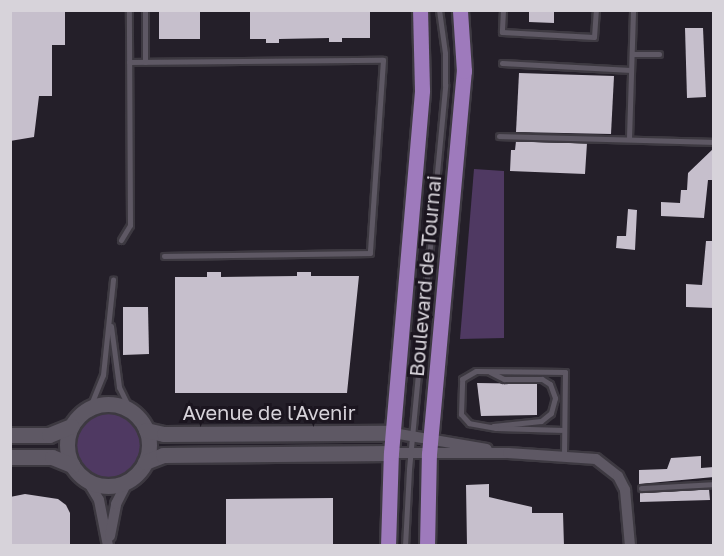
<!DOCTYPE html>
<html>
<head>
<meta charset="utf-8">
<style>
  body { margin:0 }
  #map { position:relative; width:724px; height:556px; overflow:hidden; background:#241f29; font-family:"Golos Text",sans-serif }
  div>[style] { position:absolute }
  .green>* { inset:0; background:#4f3962 }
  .round { border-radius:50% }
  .building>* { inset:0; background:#c6bfcc }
  .roads { filter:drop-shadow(2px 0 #3d3941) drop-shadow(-2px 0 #3d3941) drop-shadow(0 2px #3d3941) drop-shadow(0 -2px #3d3941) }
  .lane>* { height:5px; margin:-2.5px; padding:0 2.5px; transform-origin:2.5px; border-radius:2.5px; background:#5e5864 }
  .street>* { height:10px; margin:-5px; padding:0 5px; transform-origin:5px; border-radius:5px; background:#5e5864 }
  .secondary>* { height:15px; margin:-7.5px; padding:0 7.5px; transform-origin:7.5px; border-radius:7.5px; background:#5e5864 }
  .secondary>.ring { margin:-7.5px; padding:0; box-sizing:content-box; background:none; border:15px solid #5e5864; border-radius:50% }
  .primary>* { height:15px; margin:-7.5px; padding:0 7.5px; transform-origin:7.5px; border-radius:7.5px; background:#9e7abc }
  span { translate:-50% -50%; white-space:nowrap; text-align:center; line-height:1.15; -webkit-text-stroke:6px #1b151f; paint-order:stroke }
  .street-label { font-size:20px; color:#d7d3da }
  .frame { position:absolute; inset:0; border:12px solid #d7d3da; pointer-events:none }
</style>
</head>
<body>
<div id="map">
  <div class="green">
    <div style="clip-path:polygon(474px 169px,504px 171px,504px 338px,460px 339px)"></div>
    <div class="round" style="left:73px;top:411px;width:68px;height:68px"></div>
  </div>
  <div class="building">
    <div style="clip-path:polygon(10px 10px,65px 10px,65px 45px,52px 45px,52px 96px,39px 96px,34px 137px,10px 141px)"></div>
    <div style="clip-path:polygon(159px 10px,200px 10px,200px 39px,159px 39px)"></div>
    <div style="clip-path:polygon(250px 10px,370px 10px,370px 38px,342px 38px,342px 42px,329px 42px,329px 38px,279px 39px,279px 43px,266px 43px,266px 39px,250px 39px)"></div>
    <div style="clip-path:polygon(529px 10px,554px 10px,554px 23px,529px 22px)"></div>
    <div style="clip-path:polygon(685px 28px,703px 28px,706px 97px,687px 98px)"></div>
    <div style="clip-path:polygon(519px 73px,614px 76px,611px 134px,516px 132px)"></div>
    <div style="clip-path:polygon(516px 141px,587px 143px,585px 174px,510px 171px,511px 150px,515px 150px)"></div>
    <div style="clip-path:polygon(714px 148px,714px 180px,708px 180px,704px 218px,661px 216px,661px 202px,680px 203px,681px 190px,687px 190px,688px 173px)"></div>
    <div style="clip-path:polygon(628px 209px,637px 210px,635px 250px,616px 248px,617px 236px,626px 236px)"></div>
    <div style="clip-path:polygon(706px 241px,714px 241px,714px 308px,686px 307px,686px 284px,702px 285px)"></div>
    <div style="clip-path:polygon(207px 272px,221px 272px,221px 277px,297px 276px,297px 272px,311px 272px,311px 276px,359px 276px,347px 393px,175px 393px,175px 277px,207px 277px)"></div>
    <div style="clip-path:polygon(123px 307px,148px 307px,149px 354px,123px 355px)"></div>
    <div style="clip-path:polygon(477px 383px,537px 384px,537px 415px,481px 416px)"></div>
    <div style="clip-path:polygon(701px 456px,701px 468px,714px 467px,714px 477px,639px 484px,639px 470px,667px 469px,671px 458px)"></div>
    <div style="clip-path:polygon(489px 484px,489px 497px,532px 507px,532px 513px,563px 513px,564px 546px,467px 546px,466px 485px)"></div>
    <div style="clip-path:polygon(709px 489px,710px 500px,640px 502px,640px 493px)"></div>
    <div style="clip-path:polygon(25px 494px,58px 499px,66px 505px,70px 513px,70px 546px,10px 546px,10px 497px)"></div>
    <div style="clip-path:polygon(333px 498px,333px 546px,226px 546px,226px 499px)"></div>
  </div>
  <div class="roads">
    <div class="lane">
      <div style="left:503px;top:10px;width:22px;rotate:93deg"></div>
      <div style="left:502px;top:32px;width:92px;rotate:3.1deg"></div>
      <div style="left:594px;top:37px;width:27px;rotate:-86deg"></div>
      <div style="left:632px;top:54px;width:27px"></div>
      <div style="left:129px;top:62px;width:254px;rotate:-0.5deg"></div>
      <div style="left:383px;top:60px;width:193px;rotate:93.9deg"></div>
      <div style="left:370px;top:253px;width:206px;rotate:179.2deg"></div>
      <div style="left:145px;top:62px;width:52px;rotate:-90deg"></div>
      <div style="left:502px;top:63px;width:129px;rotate:3.1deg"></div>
      <div style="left:499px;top:136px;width:215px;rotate:1.6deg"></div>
      <div style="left:629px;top:138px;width:128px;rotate:-88.2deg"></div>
      <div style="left:121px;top:240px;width:17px;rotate:-59deg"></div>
      <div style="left:130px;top:225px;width:215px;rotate:-90.3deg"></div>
      <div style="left:111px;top:326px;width:62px;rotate:82.5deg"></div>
      <div style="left:119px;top:387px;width:25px;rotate:64deg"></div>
      <div style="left:490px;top:372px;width:16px;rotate:27deg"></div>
      <div style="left:504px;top:379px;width:38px"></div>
      <div style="left:542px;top:379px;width:9px;rotate:32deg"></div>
      <div style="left:550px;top:384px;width:15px;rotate:70deg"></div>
      <div style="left:555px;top:398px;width:16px;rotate:105deg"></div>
      <div style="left:551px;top:413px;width:13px;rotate:141deg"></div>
      <div style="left:541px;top:421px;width:48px;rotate:174.1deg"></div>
      <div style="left:90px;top:407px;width:35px;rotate:-68deg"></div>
      <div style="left:103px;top:375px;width:96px;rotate:-84deg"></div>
      <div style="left:564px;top:430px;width:68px;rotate:-178.3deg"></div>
      <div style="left:496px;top:428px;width:27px;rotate:-170deg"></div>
      <div style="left:469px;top:423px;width:12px;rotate:-132deg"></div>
      <div style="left:461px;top:414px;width:35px;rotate:-88deg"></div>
      <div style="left:462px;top:379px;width:16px;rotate:-30deg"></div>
      <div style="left:476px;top:371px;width:89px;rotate:0.6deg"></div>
      <div style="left:565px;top:372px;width:84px;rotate:90.7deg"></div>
      <div style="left:641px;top:488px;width:73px;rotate:-3.1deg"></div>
      <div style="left:405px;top:546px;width:77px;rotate:-87deg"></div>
      <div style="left:409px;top:469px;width:386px;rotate:-84.6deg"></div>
      <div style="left:445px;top:85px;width:32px;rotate:-90deg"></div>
      <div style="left:445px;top:53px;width:43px;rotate:-97.9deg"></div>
    </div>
    <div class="street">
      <div style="left:393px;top:433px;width:95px;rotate:9.7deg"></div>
      <div style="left:391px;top:453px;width:117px"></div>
      <div style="left:508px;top:453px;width:88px;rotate:3.9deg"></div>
      <div style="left:596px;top:459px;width:28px;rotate:38deg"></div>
      <div style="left:618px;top:476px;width:16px;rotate:63deg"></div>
      <div style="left:625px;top:490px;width:56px;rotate:84.9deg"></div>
      <div style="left:87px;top:480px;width:23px;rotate:59deg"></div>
      <div style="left:99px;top:500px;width:47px;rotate:78.9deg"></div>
      <div style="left:110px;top:536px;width:33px;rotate:-79deg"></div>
      <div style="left:116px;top:504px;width:27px;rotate:-63deg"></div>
    </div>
    <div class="secondary">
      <div class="ring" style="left:67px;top:404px;width:67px;height:67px"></div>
      <div style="left:146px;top:430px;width:18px;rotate:13deg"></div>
      <div style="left:164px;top:434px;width:229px;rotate:-0.3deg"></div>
      <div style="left:10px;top:435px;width:39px"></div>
      <div style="left:49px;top:435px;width:24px;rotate:-22deg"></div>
      <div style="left:10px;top:457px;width:42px"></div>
      <div style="left:52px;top:457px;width:22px;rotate:22deg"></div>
      <div style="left:145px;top:462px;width:19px;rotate:-21deg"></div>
      <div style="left:163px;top:455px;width:228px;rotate:-0.5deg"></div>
    </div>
    <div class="primary">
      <div style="left:388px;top:546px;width:93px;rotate:-88.2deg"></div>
      <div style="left:391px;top:453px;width:364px;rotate:-85.1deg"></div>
      <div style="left:422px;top:90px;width:80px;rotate:-91.4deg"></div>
      <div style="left:427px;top:546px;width:92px;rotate:-88.8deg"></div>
      <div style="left:429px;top:454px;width:385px;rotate:-84.8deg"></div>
      <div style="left:464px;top:71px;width:61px;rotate:-93.8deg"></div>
    </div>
  </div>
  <div class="street-label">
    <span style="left:425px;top:276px;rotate:-85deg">Boulevard de Tournai</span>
    <span style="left:269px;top:412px">Avenue de l'Avenir</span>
  </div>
  <div class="frame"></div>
</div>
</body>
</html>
